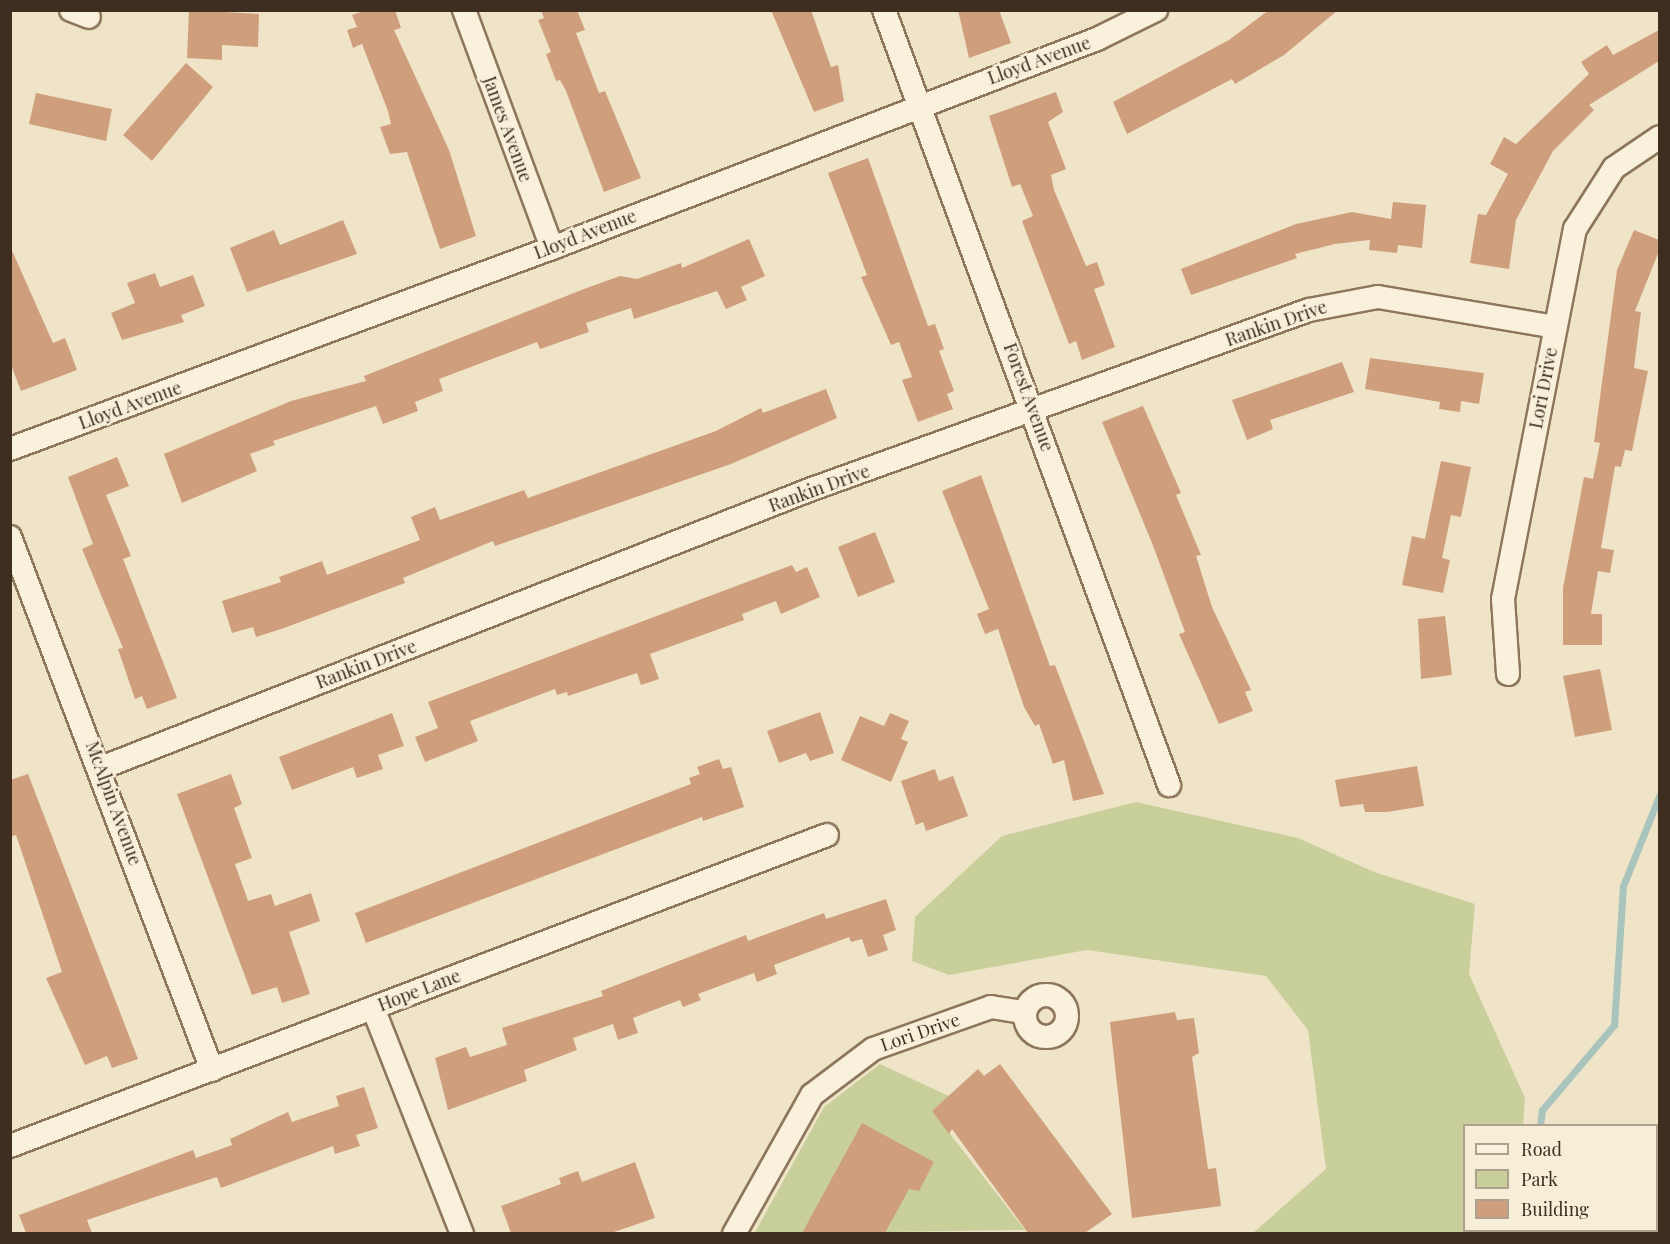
<!DOCTYPE html>
<html>
<head>
<meta charset="utf-8">
<style>
  body { margin:0 }
  #map { position:relative; width:1670px; height:1244px; overflow:hidden; background:#f0e4c8; font-family:"Playfair Display",serif }
  div>[style] { position:absolute }
  .green>* { inset:0; background:#c9cf9b }
  .stream>* { height:7px; margin:-3.5px; padding:0 3.5px; transform-origin:3.5px; border-radius:3.5px; background:#a9c4bc }
  .building>* { inset:0; background:#cf9f7d }
  .roads { filter:drop-shadow(2px 0 #8d765c) drop-shadow(-2px 0 #8d765c) drop-shadow(0 2px #8d765c) drop-shadow(0 -2px #8d765c) }
  .minor>* { height:22px; margin:-11px; padding:0 11px; transform-origin:11px; border-radius:11px; background:#faf1dc }
  .minor>.ring { margin:-11px; padding:0; box-sizing:content-box; background:none; border:22px solid #faf1dc; border-radius:50% }
  span { translate:-50% -50%; white-space:nowrap; text-align:center; line-height:1.15; -webkit-text-stroke:5px #f7eed8; paint-order:stroke }
  .street-label { font-size:18px; color:#3d2e20 }
  .frame { position:absolute; inset:0; border:12px solid #3d2e20; pointer-events:none }
  .legend { position:absolute; left:1463px; top:1124px; width:195px; height:108px; box-sizing:border-box; background:#f7eed8; border:2px solid #ada18e; margin:0; padding:8px 10px; list-style:none; font-size:18px; color:#3d2e20 }
  .legend li { display:flex; align-items:center; gap:12px; height:30px }
  .legend b { width:30px; border:2px solid #ada18e }
</style>
</head>
<body>
<div id="map">
  <div class="green">
    <div style="clip-path:polygon(1136px 802px,1298px 838px,1374px 872px,1475px 904px,1469px 974px,1525px 1098px,1523px 1125px,1464px 1126px,1464px 1230px,1570px 1233px,1253px 1233px,1326px 1169px,1308px 1030px,1266px 976px,1087px 950px,949px 975px,912px 961px,915px 917px,1002px 836px)"></div>
    <div style="clip-path:polygon(880px 1064px,951px 1097px,932px 1111px,1025px 1230px,754px 1234px,824px 1107px)"></div>
  </div>
  <div class="stream">
    <div style="left:1540px;top:1126px;width:16px;rotate:-83deg"></div>
    <div style="left:1542px;top:1110px;width:111px;rotate:-49.7deg"></div>
    <div style="left:1614px;top:1025px;width:139px;rotate:-86.3deg"></div>
    <div style="left:1623px;top:886px;width:99px;rotate:-68.1deg"></div>
    <div style="left:1584px;top:1230px;width:4px;rotate:63deg"></div>
  </div>
  <div class="building">
    <div style="clip-path:polygon(189px 10px,259px 14px,258px 47px,222px 45px,222px 60px,187px 58px)"></div>
    <div style="clip-path:polygon(366px 10px,395px 10px,401px 28px,394px 30px,449px 150px,476px 236px,440px 249px,407px 152px,390px 154px,380px 127px,391px 124px,388px 111px,362px 44px,353px 48px,347px 30px,357px 27px,352px 15px)"></div>
    <div style="clip-path:polygon(541px 10px,577px 10px,585px 30px,576px 33px,599px 93px,605px 91px,641px 178px,604px 192px,566px 91px,560px 80px,556px 81px,546px 54px,551px 52px,538px 20px,544px 18px)"></div>
    <div style="clip-path:polygon(771px 10px,811px 10px,831px 67px,838px 65px,844px 101px,814px 112px)"></div>
    <div style="clip-path:polygon(958px 10px,999px 10px,1011px 43px,969px 58px)"></div>
    <div style="clip-path:polygon(1269px 10px,1338px 10px,1284px 55px,1235px 84px,1232px 79px,1127px 134px,1113px 102px,1229px 40px)"></div>
    <div style="clip-path:polygon(1659px 30px,1659px 61px,1589px 105px,1594px 110px,1553px 151px,1516px 220px,1509px 269px,1470px 263px,1478px 214px,1486px 215px,1508px 174px,1490px 164px,1504px 137px,1516px 144px,1589px 74px,1581px 62px,1607px 45px,1613px 55px)"></div>
    <div style="clip-path:polygon(186px 63px,213px 87px,152px 161px,123px 135px)"></div>
    <div style="clip-path:polygon(1056px 92px,1063px 112px,1048px 122px,1066px 169px,1051px 175px,1054px 190px,1086px 266px,1097px 262px,1105px 285px,1094px 289px,1115px 347px,1082px 360px,1076px 341px,1069px 344px,1022px 221px,1033px 216px,1020px 184px,1012px 187px,989px 116px)"></div>
    <div style="clip-path:polygon(36px 93px,112px 109px,106px 141px,29px 124px)"></div>
    <div style="clip-path:polygon(868px 158px,928px 326px,935px 324px,944px 349px,939px 351px,954px 391px,947px 394px,953px 409px,918px 422px,902px 380px,912px 377px,899px 342px,891px 345px,861px 277px,867px 275px,828px 173px)"></div>
    <div style="clip-path:polygon(1393px 202px,1426px 205px,1422px 248px,1398px 245px,1397px 253px,1369px 250px,1370px 240px,1335px 244px,1295px 254px,1297px 258px,1191px 295px,1181px 269px,1296px 224px,1352px 212px,1391px 219px)"></div>
    <div style="clip-path:polygon(343px 220px,357px 254px,247px 292px,230px 248px,274px 230px,280px 245px)"></div>
    <div style="clip-path:polygon(1634px 230px,1659px 240px,1659px 251px,1635px 311px,1641px 312px,1634px 368px,1648px 371px,1632px 451px,1625px 450px,1621px 467px,1615px 466px,1601px 548px,1614px 550px,1610px 573px,1598px 571px,1591px 614px,1602px 614px,1602px 645px,1563px 645px,1563px 588px,1584px 477px,1593px 479px,1600px 443px,1594px 442px,1617px 270px)"></div>
    <div style="clip-path:polygon(749px 239px,765px 276px,741px 287px,747px 300px,726px 309px,717px 291px,634px 319px,631px 308px,586px 323px,589px 332px,540px 349px,537px 342px,439px 379px,443px 391px,415px 402px,418px 411px,383px 424px,376px 406px,273px 441px,275px 445px,250px 454px,257px 471px,182px 503px,164px 454px,291px 401px,366px 381px,364px 376px,584px 289px,620px 276px,637px 279px,681px 263px,682px 268px)"></div>
    <div style="clip-path:polygon(10px 246px,53px 343px,65px 338px,77px 370px,21px 391px,10px 362px)"></div>
    <div style="clip-path:polygon(155px 273px,160px 287px,193px 275px,205px 306px,181px 315px,184px 322px,122px 340px,111px 313px,135px 303px,127px 283px)"></div>
    <div style="clip-path:polygon(1370px 358px,1484px 373px,1479px 404px,1461px 401px,1460px 412px,1439px 409px,1440px 402px,1365px 389px)"></div>
    <div style="clip-path:polygon(1342px 362px,1354px 392px,1270px 420px,1273px 429px,1247px 440px,1232px 400px)"></div>
    <div style="clip-path:polygon(826px 389px,837px 418px,731px 464px,495px 546px,493px 541px,403px 578px,405px 583px,284px 628px,256px 637px,253px 627px,232px 633px,222px 601px,281px 582px,279px 577px,322px 561px,327px 575px,420px 540px,411px 517px,435px 507px,440px 520px,524px 490px,528px 498px,716px 431px,761px 408px,763px 413px)"></div>
    <div style="clip-path:polygon(1143px 406px,1181px 493px,1176px 495px,1201px 555px,1196px 556px,1212px 607px,1251px 690px,1245px 692px,1253px 711px,1219px 724px,1179px 634px,1185px 632px,1152px 543px,1102px 422px)"></div>
    <div style="clip-path:polygon(117px 457px,129px 486px,106px 495px,131px 556px,123px 559px,177px 698px,147px 709px,142px 696px,135px 699px,118px 649px,123px 648px,82px 549px,93px 544px,68px 477px)"></div>
    <div style="clip-path:polygon(1441px 461px,1471px 467px,1461px 517px,1451px 515px,1442px 558px,1450px 560px,1443px 593px,1402px 585px,1412px 536px,1425px 539px)"></div>
    <div style="clip-path:polygon(981px 475px,1050px 666px,1055px 665px,1104px 794px,1073px 801px,1064px 760px,1053px 764px,1039px 724px,1035px 726px,1024px 707px,998px 629px,985px 634px,977px 614px,989px 609px,942px 491px)"></div>
    <div style="clip-path:polygon(875px 532px,895px 582px,858px 597px,838px 547px)"></div>
    <div style="clip-path:polygon(792px 565px,796px 572px,807px 567px,820px 597px,781px 614px,776px 601px,742px 614px,744px 620px,650px 654px,659px 679px,641px 685px,637px 673px,568px 696px,567px 692px,557px 695px,555px 689px,470px 721px,478px 741px,425px 762px,415px 737px,438px 728px,428px 702px)"></div>
    <div style="clip-path:polygon(1445px 616px,1452px 675px,1421px 679px,1418px 619px)"></div>
    <div style="clip-path:polygon(1600px 669px,1612px 730px,1575px 737px,1563px 676px)"></div>
    <div style="clip-path:polygon(820px 712px,834px 753px,810px 761px,806px 753px,779px 763px,767px 731px)"></div>
    <div style="clip-path:polygon(392px 713px,404px 746px,378px 755px,383px 769px,357px 778px,353px 767px,292px 790px,279px 757px)"></div>
    <div style="clip-path:polygon(890px 713px,909px 721px,901px 739px,908px 742px,891px 782px,841px 760px,860px 716px,884px 726px)"></div>
    <div style="clip-path:polygon(719px 759px,723px 769px,731px 767px,744px 807px,703px 821px,702px 817px,366px 943px,355px 913px,691px 784px,689px 778px,700px 774px,697px 767px)"></div>
    <div style="clip-path:polygon(1417px 766px,1424px 806px,1387px 812px,1365px 812px,1363px 804px,1340px 807px,1335px 780px)"></div>
    <div style="clip-path:polygon(935px 769px,939px 781px,953px 776px,968px 816px,926px 831px,923px 822px,916px 825px,901px 781px)"></div>
    <div style="clip-path:polygon(28px 774px,138px 1059px,112px 1068px,107px 1056px,85px 1065px,46px 978px,62px 972px,16px 835px,10px 837px,10px 780px)"></div>
    <div style="clip-path:polygon(231px 774px,242px 804px,234px 808px,252px 858px,235px 864px,248px 901px,271px 894px,275px 906px,311px 893px,320px 921px,289px 932px,310px 994px,282px 1003px,277px 987px,252px 995px,177px 794px)"></div>
    <div style="clip-path:polygon(886px 899px,896px 930px,883px 935px,888px 950px,868px 957px,862px 939px,851px 942px,849px 937px,774px 965px,777px 974px,757px 982px,754px 973px,698px 994px,701px 1000px,683px 1007px,680px 1000px,633px 1018px,638px 1033px,618px 1040px,613px 1024px,573px 1038px,577px 1050px,524px 1070px,527px 1081px,448px 1110px,435px 1058px,466px 1047px,470px 1057px,507px 1045px,502px 1028px,603px 996px,601px 991px,746px 935px,748px 941px,824px 913px,826px 919px)"></div>
    <div style="clip-path:polygon(1175px 1012px,1177px 1020px,1194px 1018px,1199px 1053px,1192px 1057px,1208px 1169px,1216px 1168px,1221px 1206px,1132px 1218px,1110px 1022px)"></div>
    <div style="clip-path:polygon(1000px 1064px,1112px 1214px,1085px 1233px,1028px 1233px,952px 1129px,949px 1134px,932px 1111px,978px 1069px,984px 1076px)"></div>
    <div style="clip-path:polygon(364px 1087px,378px 1128px,356px 1135px,360px 1146px,335px 1154px,333px 1146px,221px 1188px,217px 1177px,158px 1196px,87px 1220px,92px 1233px,26px 1233px,19px 1215px,193px 1150px,196px 1158px,232px 1145px,230px 1139px,288px 1112px,292px 1122px,339px 1106px,336px 1096px)"></div>
    <div style="clip-path:polygon(862px 1123px,934px 1162px,919px 1191px,909px 1189px,885px 1233px,802px 1233px)"></div>
    <div style="clip-path:polygon(635px 1162px,655px 1218px,611px 1233px,511px 1233px,501px 1206px,561px 1184px,559px 1178px,578px 1171px,582px 1182px)"></div>
  </div>
  <div class="roads">
    <div class="minor">
      <div style="left:71px;top:10px;width:19px;rotate:21deg"></div>
      <div style="left:464px;top:10px;width:254px;rotate:69.7deg"></div>
      <div style="left:884px;top:10px;width:826px;rotate:69.81deg"></div>
      <div style="left:10px;top:449px;width:578px;rotate:-20.35deg"></div>
      <div style="left:552px;top:248px;width:584px;rotate:-20.98deg"></div>
      <div style="left:1097px;top:39px;width:66px;rotate:-26.2deg"></div>
      <div style="left:10px;top:537px;width:570px;rotate:69.24deg"></div>
      <div style="left:1508px;top:674px;width:75px;rotate:-93.8deg"></div>
      <div style="left:1503px;top:599px;width:377px;rotate:-79deg"></div>
      <div style="left:1575px;top:229px;width:72px;rotate:-57.4deg"></div>
      <div style="left:1614px;top:168px;width:55px;rotate:-34deg"></div>
      <div style="left:101px;top:768px;width:764px;rotate:-21.43deg"></div>
      <div style="left:812px;top:489px;width:528px;rotate:-19.81deg"></div>
      <div style="left:1309px;top:310px;width:70px;rotate:-10.7deg"></div>
      <div style="left:1378px;top:297px;width:180px;rotate:9.6deg"></div>
      <div class="ring" style="left:1025px;top:995px;width:20px;height:20px"></div>
      <div style="left:373px;top:1008px;width:243px;rotate:68.5deg"></div>
      <div style="left:10px;top:1146px;width:874px;rotate:-20.84deg"></div>
      <div style="left:734px;top:1234px;width:159px;rotate:-60.7deg"></div>
      <div style="left:812px;top:1095px;width:76px;rotate:-37deg"></div>
      <div style="left:873px;top:1049px;width:125px;rotate:-19.6deg"></div>
      <div style="left:991px;top:1007px;width:31px;rotate:9deg"></div>
    </div>
  </div>
  <div class="street-label">
    <span style="left:1039px;top:60px;rotate:-20deg">Lloyd Avenue</span>
    <span style="left:508px;top:129px;rotate:70deg">James Avenue</span>
    <span style="left:585px;top:234px;rotate:-21deg">Lloyd Avenue</span>
    <span style="left:1276px;top:323px;rotate:-19deg">Rankin Drive</span>
    <span style="left:1543px;top:388px;rotate:-79deg">Lori Drive</span>
    <span style="left:1029px;top:397px;rotate:70deg">Forest Avenue</span>
    <span style="left:130px;top:405px;rotate:-20deg">Lloyd Avenue</span>
    <span style="left:819px;top:488px;rotate:-20deg">Rankin Drive</span>
    <span style="left:366px;top:664px;rotate:-21deg">Rankin Drive</span>
    <span style="left:114px;top:803px;rotate:70deg">McAlpin Avenue</span>
    <span style="left:419px;top:990px;rotate:-21deg">Hope Lane</span>
    <span style="left:920px;top:1032px;rotate:-19deg">Lori Drive</span>
  </div>
  <div class="frame"></div>
  <ul class="legend">
  <li><b style="height:8px;background:#faf1dc"></b>Road</li>
  <li><b style="height:16px;background:#c9cf9b"></b>Park</li>
  <li><b style="height:16px;background:#cf9f7d"></b>Building</li>
  </ul>
</div>
</body>
</html>
